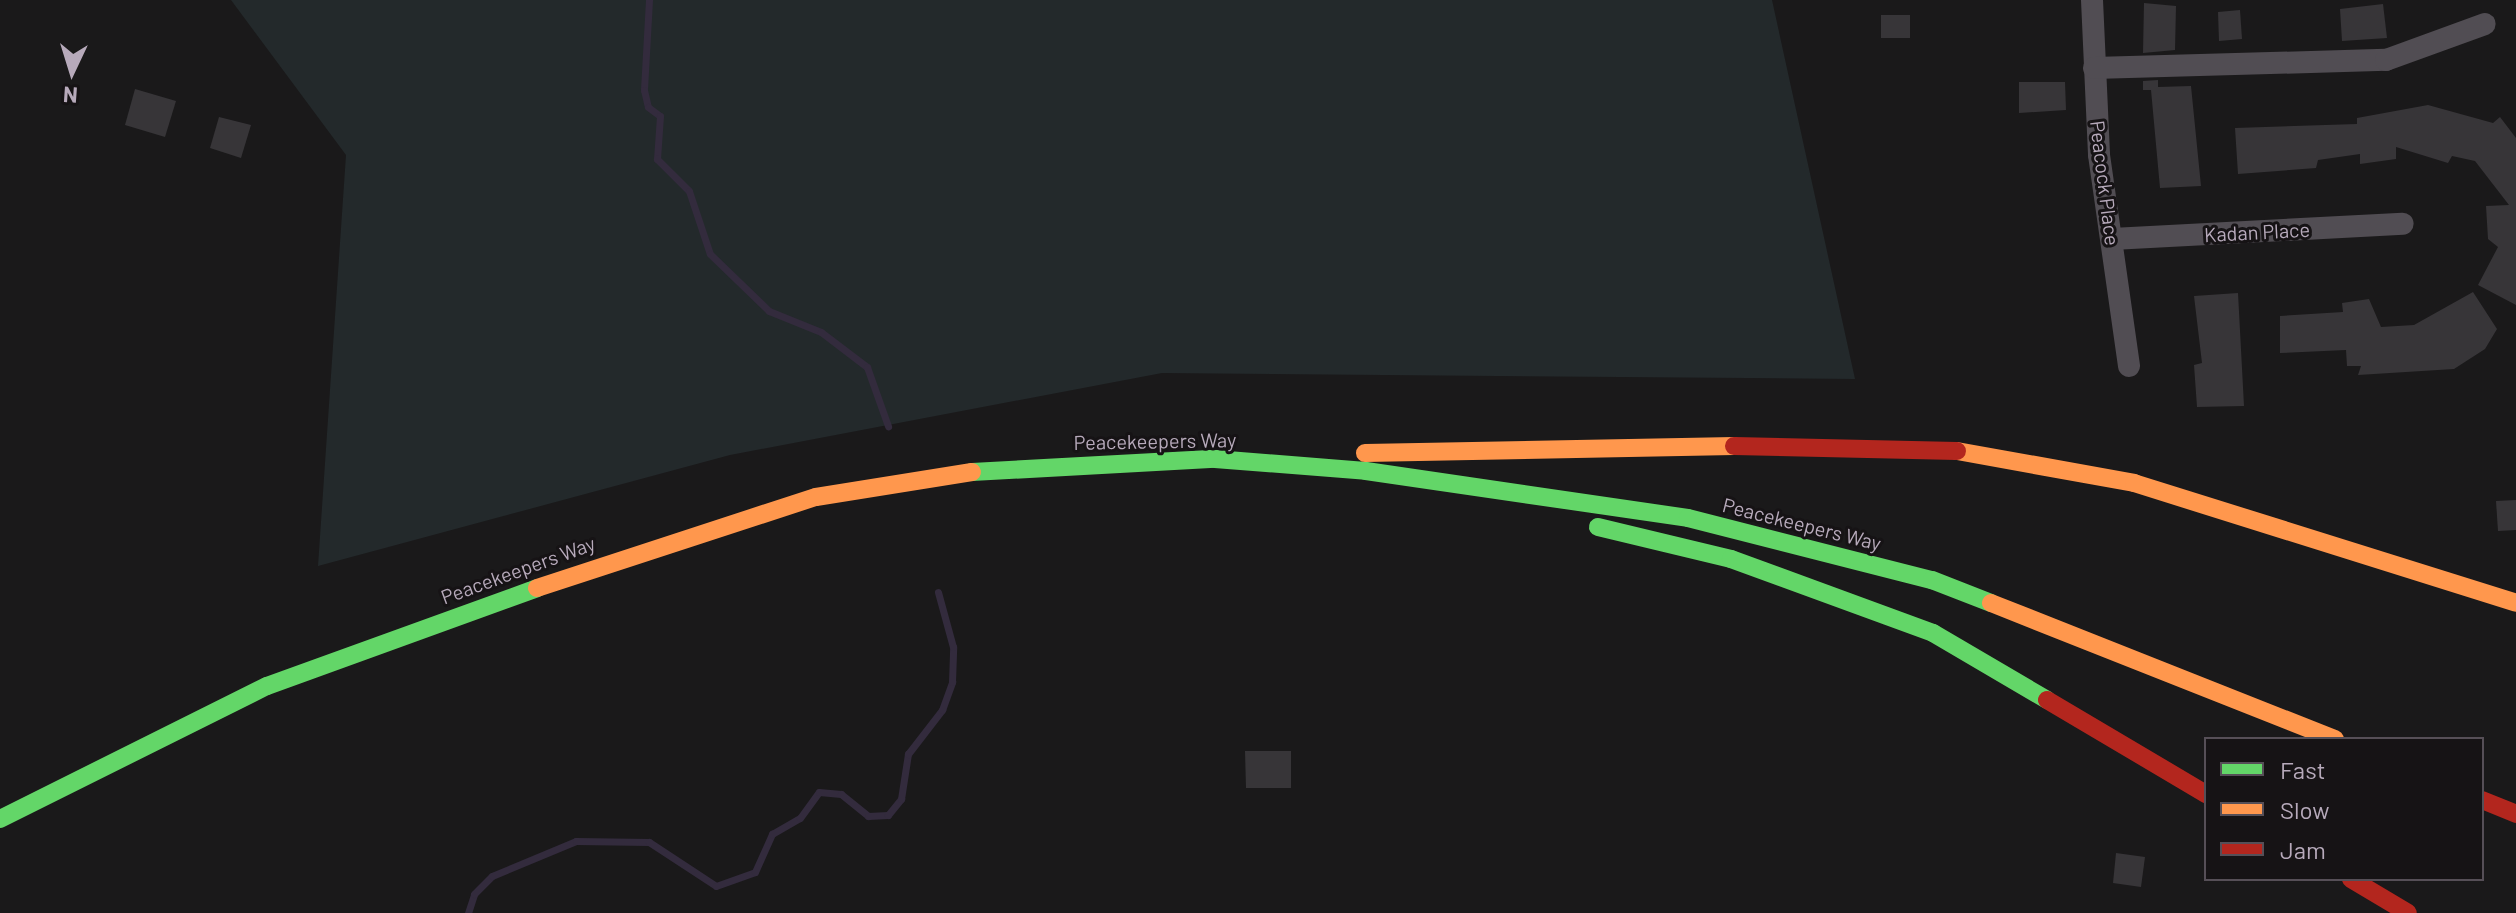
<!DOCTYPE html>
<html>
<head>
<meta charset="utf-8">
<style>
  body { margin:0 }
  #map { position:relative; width:2516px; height:913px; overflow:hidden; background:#1a191a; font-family:Barlow,sans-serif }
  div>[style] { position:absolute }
  .green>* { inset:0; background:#23292b }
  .stream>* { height:7px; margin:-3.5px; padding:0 3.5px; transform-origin:3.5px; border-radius:3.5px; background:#332b3d }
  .building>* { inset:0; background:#373538 }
  .street>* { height:22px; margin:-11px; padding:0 11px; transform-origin:11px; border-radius:11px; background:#514d53 }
  .fast>* { height:18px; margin:-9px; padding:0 9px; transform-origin:9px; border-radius:9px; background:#63d668 }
  .slow>* { height:18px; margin:-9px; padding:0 9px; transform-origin:9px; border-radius:9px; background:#ff974d }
  .jam>* { height:18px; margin:-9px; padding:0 9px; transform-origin:9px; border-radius:9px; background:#b3261e }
  span { translate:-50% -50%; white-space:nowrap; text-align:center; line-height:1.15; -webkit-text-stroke:6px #161315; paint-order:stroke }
  .street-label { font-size:20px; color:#b7aabb }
  .legend { position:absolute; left:2204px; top:737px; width:280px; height:144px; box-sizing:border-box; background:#161315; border:2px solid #564f57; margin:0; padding:10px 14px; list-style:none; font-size:24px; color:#b7aabb }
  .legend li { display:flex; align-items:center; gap:16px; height:40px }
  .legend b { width:40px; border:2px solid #564f57 }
  .north { position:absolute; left:32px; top:32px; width:80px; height:80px; -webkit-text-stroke:6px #161315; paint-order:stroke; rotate:184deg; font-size:22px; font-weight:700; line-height:32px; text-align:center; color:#b7aabb }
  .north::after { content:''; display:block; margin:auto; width:28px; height:36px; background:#b7aabb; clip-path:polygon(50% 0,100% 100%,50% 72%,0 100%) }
</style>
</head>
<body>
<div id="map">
  <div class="green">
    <div style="clip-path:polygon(231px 0,1772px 0,1855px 379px,1162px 373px,730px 455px,318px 566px,346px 155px)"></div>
  </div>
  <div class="stream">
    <div style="left:649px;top:0;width:90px;rotate:93.2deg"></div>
    <div style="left:644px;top:90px;width:17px;rotate:77deg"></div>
    <div style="left:648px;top:107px;width:15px;rotate:37deg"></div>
    <div style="left:660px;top:116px;width:43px;rotate:94deg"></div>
    <div style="left:657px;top:159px;width:45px;rotate:45deg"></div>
    <div style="left:689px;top:191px;width:66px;rotate:71.6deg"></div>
    <div style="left:710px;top:254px;width:82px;rotate:44deg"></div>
    <div style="left:769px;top:311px;width:56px;rotate:22deg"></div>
    <div style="left:821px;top:332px;width:58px;rotate:37.3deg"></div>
    <div style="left:867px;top:367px;width:63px;rotate:70.4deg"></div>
    <div style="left:468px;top:913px;width:20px;rotate:-72deg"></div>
    <div style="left:474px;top:894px;width:25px;rotate:-45deg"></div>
    <div style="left:492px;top:876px;width:91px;rotate:-22.6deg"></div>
    <div style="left:576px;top:841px;width:73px;rotate:0.8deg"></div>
    <div style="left:649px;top:842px;width:80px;rotate:33.3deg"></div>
    <div style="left:716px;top:886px;width:41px;rotate:-19.7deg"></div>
    <div style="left:755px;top:872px;width:42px;rotate:-65.9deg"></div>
    <div style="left:772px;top:834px;width:32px;rotate:-30deg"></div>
    <div style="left:800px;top:818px;width:32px;rotate:-54deg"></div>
    <div style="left:819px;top:792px;width:22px;rotate:5deg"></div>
    <div style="left:841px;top:794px;width:35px;rotate:39deg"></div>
    <div style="left:868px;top:816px;width:20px;rotate:-3deg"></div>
    <div style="left:888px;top:815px;width:21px;rotate:-51deg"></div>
    <div style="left:901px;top:799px;width:46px;rotate:-81.2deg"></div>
    <div style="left:908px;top:754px;width:56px;rotate:-52.3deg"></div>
    <div style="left:942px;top:710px;width:30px;rotate:-70deg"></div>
    <div style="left:952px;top:682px;width:35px;rotate:-88deg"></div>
    <div style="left:953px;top:647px;width:57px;rotate:-105.3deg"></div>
  </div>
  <div class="building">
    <div style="clip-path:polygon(2144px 3px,2176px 6px,2175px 50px,2143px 53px)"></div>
    <div style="clip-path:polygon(2383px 4px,2387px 38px,2342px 41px,2340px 9px)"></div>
    <div style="clip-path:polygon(2240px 10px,2242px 39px,2219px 41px,2218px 12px)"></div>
    <div style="clip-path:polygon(1881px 15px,1910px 15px,1910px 38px,1881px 38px)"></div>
    <div style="clip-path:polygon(2158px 80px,2158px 87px,2191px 86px,2201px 186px,2160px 188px,2151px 90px,2143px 90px,2143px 81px)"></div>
    <div style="clip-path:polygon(2019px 82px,2065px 82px,2066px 110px,2019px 113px)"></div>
    <div style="clip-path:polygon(135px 89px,176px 101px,165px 137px,125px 125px)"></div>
    <div style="clip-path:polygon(2428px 105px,2493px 123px,2500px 117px,2516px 138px,2516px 305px,2478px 285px,2498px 247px,2488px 239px,2486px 206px,2509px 205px,2475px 161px,2452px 156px,2448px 163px,2396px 147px,2396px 159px,2360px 164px,2360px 154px,2318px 160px,2316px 168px,2238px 174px,2235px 128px,2357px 124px,2357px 118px)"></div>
    <div style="clip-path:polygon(219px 117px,251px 125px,241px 158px,210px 148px)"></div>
    <div style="clip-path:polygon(2473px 292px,2497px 329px,2485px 349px,2454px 369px,2358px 375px,2361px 366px,2347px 366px,2346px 350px,2280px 353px,2280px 316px,2343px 312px,2342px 303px,2369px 299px,2381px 327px,2414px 325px)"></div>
    <div style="clip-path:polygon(2238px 293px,2244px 406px,2197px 407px,2194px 365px,2202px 363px,2194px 296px)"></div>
    <div style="clip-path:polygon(2516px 500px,2516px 530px,2498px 531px,2496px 501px)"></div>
    <div style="clip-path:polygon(1245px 751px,1291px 751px,1291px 788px,1246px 788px)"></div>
    <div style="clip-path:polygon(2116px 853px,2145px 857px,2141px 887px,2113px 883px)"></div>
  </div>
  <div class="street">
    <div style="left:2092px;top:0;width:155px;rotate:87.4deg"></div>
    <div style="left:2099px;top:155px;width:213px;rotate:81.9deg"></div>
    <div style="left:2094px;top:68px;width:292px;rotate:-1.6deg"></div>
    <div style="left:2386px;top:60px;width:105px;rotate:-20deg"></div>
    <div style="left:2112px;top:239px;width:291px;rotate:-3deg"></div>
  </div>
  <div class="fast">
    <div style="left:972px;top:472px;width:243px;rotate:-3.1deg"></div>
    <div style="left:1215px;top:459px;width:151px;rotate:4.5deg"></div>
    <div style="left:1366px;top:471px;width:325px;rotate:8.3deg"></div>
    <div style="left:1688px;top:518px;width:252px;rotate:14.3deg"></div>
    <div style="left:1932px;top:580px;width:63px;rotate:21.3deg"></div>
    <div style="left:1598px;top:527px;width:137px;rotate:13.5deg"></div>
    <div style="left:1731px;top:559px;width:215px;rotate:20.1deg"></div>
    <div style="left:1933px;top:633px;width:132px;rotate:30.4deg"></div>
    <div style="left:0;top:819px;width:298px;rotate:-26.5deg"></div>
    <div style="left:267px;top:686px;width:287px;rotate:-19.9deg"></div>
  </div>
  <div class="slow">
    <div style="left:1957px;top:451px;width:180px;rotate:10.2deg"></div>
    <div style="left:2134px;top:483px;width:400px;rotate:17.4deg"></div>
    <div style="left:1365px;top:453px;width:369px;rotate:-1.1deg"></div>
    <div style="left:537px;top:588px;width:293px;rotate:-18.1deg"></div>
    <div style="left:816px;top:497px;width:158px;rotate:-9.1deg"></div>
    <div style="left:1991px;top:603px;width:370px;rotate:21.6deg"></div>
  </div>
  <div class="jam">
    <div style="left:1734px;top:446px;width:223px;rotate:1.3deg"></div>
    <div style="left:2047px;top:700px;width:185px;rotate:30.6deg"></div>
    <div style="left:2482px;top:800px;width:37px;rotate:22deg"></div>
    <div style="left:2351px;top:879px;width:66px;rotate:30.8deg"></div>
  </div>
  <div class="street-label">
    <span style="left:2105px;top:183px;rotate:83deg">Peacock Place</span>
    <span style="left:2257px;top:232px;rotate:-3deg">Kadan Place</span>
    <span style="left:1155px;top:441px;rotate:-1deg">Peacekeepers Way</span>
    <span style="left:1802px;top:524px;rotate:14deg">Peacekeepers Way</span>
    <span style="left:518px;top:570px;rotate:-20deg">Peacekeepers Way</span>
  </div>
  <ul class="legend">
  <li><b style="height:10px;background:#63d668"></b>Fast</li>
  <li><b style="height:10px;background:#ff974d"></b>Slow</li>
  <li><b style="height:10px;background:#b3261e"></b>Jam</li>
  </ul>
  <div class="north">N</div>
</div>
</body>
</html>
